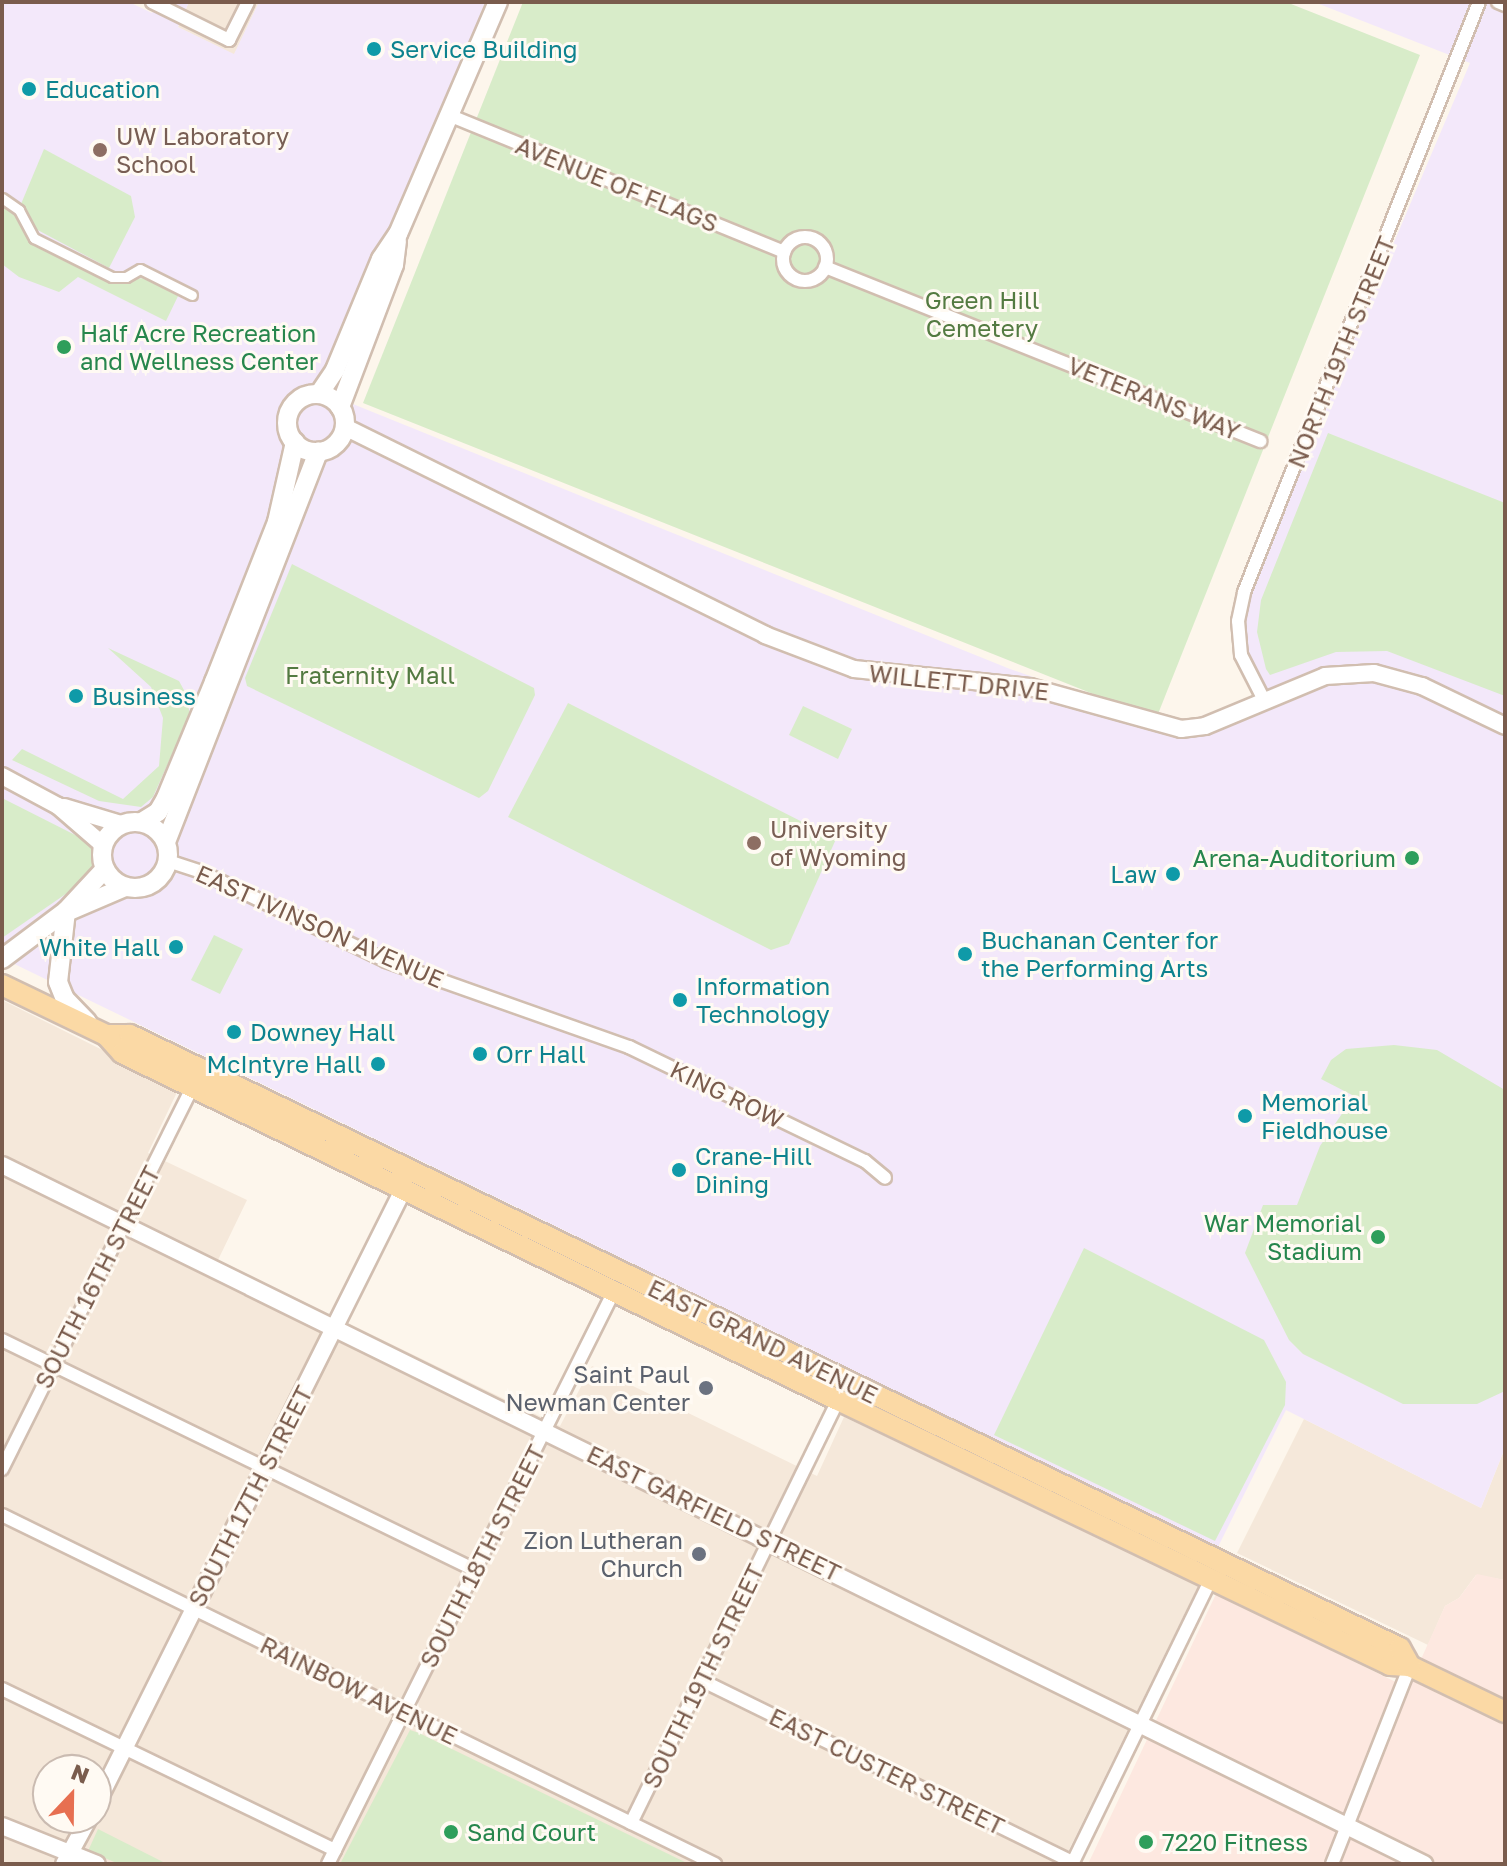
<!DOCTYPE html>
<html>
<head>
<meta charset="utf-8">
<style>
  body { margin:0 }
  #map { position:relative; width:1507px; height:1866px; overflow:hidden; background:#fdf6ec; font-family:"Golos Text",sans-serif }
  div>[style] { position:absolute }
  .residential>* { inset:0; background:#f5e8da }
  .commercial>* { inset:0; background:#fde8e0 }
  .education>* { inset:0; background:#f3e8fa }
  .green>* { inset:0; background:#d8ecc9 }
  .roads { filter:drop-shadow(2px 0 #d1beb0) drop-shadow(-2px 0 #d1beb0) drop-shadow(0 2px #d1beb0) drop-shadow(0 -2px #d1beb0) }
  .pedestrian>* { height:9px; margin:-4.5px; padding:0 4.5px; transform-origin:4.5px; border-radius:4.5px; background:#fff }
  .minor>* { height:12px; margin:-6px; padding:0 6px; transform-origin:6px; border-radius:6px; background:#fff }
  .minor>.ring { margin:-6px; padding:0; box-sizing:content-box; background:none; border:12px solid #fff; border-radius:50% }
  .tertiary>* { height:16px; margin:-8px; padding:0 8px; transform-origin:8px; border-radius:8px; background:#fff }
  .secondary>* { height:18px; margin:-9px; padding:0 9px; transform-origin:9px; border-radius:9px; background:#fff }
  .secondary>.ring { margin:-9px; padding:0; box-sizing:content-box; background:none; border:18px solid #fff; border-radius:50% }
  .primary>* { height:20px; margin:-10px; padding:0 10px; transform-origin:10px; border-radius:10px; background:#fbd9a5 }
  .dots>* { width:22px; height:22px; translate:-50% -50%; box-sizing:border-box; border:4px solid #fffaf3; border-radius:50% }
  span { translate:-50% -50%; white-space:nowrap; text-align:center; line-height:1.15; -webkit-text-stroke:6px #fffaf3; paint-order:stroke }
  .culture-label { font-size:24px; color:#0d838f }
  .left { translate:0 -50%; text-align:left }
  .right { translate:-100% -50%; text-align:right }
  .education-label { font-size:24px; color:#785e54 }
  .street-label { font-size:24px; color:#7a5c4d }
  .park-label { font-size:24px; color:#537a41 }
  .leisure-label { font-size:24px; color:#27864d }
  .worship-label { font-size:24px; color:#5b616d }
  .frame { position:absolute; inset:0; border:4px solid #7a5c4d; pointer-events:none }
  .north { position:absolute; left:32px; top:1754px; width:80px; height:80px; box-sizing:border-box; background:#fffaf3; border:2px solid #cabbb1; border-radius:50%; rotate:22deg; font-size:22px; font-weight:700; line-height:32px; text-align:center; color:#7a5c4d }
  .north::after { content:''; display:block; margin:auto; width:28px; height:36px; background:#e76f51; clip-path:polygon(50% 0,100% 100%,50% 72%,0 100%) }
</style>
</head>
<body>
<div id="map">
  <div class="residential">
    <div style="clip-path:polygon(189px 2px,259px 2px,234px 55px,178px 27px)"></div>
    <div style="clip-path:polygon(evenodd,2px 1000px,179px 1088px,148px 1153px,247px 1200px,218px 1260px,560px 1426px,592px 1366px,817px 1476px,844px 1417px,1199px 1584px,1062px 1864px,2px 1864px,2px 1000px,48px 1770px,96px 1770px,96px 1818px,48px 1818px,48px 1770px)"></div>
    <div style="clip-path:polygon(1304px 1419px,1481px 1508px,1505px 1448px,1505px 1580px,1476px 1575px,1459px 1598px,1445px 1606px,1428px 1645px,1237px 1553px)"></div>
  </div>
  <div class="commercial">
    <div style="clip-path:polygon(1477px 1574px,1505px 1580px,1505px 1864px,1088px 1864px,1216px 1594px,1408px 1688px,1445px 1606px,1459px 1598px)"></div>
  </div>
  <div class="education">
    <div style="clip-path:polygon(2px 2px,129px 2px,152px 13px,158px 2px,189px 2px,178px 27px,234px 54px,259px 2px,485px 2px,333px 396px,1010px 669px,1181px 729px,1264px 702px,1251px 681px,1239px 608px,1470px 63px,1314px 2px,1505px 2px,1505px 1448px,1481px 1508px,1286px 1410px,1218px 1547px,2px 958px)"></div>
  </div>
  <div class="green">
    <div style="clip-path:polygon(523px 2px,1286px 2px,1420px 55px,1156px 719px,363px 403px)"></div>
    <div style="clip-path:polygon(44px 149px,131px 196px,135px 217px,109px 268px,32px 227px,21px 204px)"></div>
    <div style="clip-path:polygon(2px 205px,15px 213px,28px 240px,109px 281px,144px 278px,180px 292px,166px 321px,78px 277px,59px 292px,19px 277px,2px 264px)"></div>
    <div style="clip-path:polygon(1328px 433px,1505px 503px,1505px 696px,1387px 651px,1336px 652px,1270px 675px,1266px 669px,1257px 632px,1261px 600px)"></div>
    <div style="clip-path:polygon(292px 564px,534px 688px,535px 695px,488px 791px,479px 798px,247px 686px,245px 678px)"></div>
    <div style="clip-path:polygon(108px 648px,179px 681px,185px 692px,190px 714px,153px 797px,141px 807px,99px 801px,12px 760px,22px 749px,123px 799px,159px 766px,163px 718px,151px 687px)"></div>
    <div style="clip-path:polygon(568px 703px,836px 839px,789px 944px,771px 950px,508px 817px)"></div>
    <div style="clip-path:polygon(803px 706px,852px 729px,838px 759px,789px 735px)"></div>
    <div style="clip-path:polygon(2px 798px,91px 843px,97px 862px,86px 880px,2px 938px)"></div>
    <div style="clip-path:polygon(214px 935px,243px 949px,220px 994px,191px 980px)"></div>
    <div style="clip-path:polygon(1394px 1045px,1437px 1050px,1505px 1090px,1505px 1391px,1477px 1404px,1403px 1404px,1303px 1354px,1289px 1340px,1245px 1253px,1263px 1205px,1297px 1205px,1320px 1146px,1354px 1096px,1321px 1079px,1331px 1060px,1346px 1049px)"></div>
    <div style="clip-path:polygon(1084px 1248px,1264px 1340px,1286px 1382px,1285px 1405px,1215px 1541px,994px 1435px)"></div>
    <div style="clip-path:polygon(410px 1730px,419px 1733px,689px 1864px,340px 1864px)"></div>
    <div style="clip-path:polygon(98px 1829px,167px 1864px,119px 1864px,88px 1851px)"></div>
  </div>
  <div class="roads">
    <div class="pedestrian">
      <div style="left:2px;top:198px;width:21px;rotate:35deg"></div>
      <div style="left:19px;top:210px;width:32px;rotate:62deg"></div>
      <div style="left:34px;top:238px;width:87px;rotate:26.6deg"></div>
      <div style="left:112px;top:277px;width:14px"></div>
      <div style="left:126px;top:277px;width:16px;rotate:-30deg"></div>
      <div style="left:140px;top:269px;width:58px;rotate:26.6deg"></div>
    </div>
    <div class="minor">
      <div style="left:152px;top:2px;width:86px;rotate:26.3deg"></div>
      <div style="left:229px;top:40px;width:42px;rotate:-63.4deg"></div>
      <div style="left:1498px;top:2px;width:8px;rotate:23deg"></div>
      <div style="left:451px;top:116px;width:360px;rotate:22.2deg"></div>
      <div class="ring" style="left:783px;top:237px;width:32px;height:32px"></div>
      <div style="left:825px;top:267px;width:469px;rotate:21.8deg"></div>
      <div style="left:1265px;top:702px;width:53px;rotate:-117.1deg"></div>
      <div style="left:1241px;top:655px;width:34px;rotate:-95deg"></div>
      <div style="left:1238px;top:621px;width:30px;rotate:-78deg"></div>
      <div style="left:1244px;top:592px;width:635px;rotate:-68.28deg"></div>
      <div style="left:168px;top:861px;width:33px;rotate:18deg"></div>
      <div style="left:199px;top:871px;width:208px;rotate:25.7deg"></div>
      <div style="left:386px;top:961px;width:258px;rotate:19.5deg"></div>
      <div style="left:629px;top:1047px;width:262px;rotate:25.8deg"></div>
      <div style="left:865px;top:1161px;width:26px;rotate:40deg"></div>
      <div style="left:2px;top:1340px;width:526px;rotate:25.93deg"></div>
      <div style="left:2px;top:1469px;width:428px;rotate:-63.5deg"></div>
      <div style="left:2px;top:1515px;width:794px;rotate:26.08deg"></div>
      <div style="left:701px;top:1680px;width:414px;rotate:26.1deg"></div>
      <div style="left:2px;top:1689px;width:370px;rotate:25.8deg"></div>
      <div style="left:631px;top:1823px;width:471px;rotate:-63.9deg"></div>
      <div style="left:328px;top:1864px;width:640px;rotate:-63.47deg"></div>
      <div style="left:1072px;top:1864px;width:317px;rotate:-64deg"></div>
      <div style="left:1332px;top:1864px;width:213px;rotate:-68.5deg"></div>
    </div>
    <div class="tertiary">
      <div style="left:345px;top:427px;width:469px;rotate:26.3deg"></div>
      <div style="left:765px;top:635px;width:95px;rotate:20.9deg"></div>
      <div style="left:854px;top:669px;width:177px;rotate:5.8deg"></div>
      <div style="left:1030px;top:687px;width:157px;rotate:15.5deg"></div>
      <div style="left:1181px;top:729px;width:24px;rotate:-7deg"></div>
      <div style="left:1205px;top:726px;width:130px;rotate:-22.6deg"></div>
      <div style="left:1325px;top:676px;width:49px;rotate:-3.5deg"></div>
      <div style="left:1374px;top:673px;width:50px;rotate:15.2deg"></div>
      <div style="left:1422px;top:686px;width:92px;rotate:25.7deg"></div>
      <div style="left:2px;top:776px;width:64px;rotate:28.2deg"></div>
      <div style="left:58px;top:806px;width:60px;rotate:40.9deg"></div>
      <div style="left:64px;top:807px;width:59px;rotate:16.6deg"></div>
      <div style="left:2px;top:1165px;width:1585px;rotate:26.18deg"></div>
      <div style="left:96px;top:1805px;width:690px;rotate:-63.47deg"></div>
      <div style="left:2px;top:1826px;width:102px;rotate:21.8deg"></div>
      <div style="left:64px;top:1864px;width:52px;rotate:-61.5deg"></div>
    </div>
    <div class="secondary">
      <div style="left:319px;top:394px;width:29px;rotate:-56deg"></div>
      <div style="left:335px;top:370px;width:120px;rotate:-67.5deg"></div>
      <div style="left:381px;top:259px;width:30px;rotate:-56deg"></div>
      <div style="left:398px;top:234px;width:253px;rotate:-66.7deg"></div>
      <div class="ring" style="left:287px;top:394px;width:40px;height:40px"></div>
      <div style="left:340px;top:407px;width:152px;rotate:-69.2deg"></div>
      <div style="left:394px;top:265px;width:24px;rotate:-83deg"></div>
      <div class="ring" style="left:102px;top:822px;width:48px;height:48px"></div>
      <div style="left:142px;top:822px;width:19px;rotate:-32deg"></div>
      <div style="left:158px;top:812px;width:16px;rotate:-60deg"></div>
      <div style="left:166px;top:798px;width:126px;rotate:-67.5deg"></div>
      <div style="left:214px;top:682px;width:172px;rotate:-68.5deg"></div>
      <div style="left:277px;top:522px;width:82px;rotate:-77.3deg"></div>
      <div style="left:166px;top:842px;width:419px;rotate:-68.7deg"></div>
      <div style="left:66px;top:911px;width:71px;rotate:96.4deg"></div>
      <div style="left:58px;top:982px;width:18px;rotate:68deg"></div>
      <div style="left:65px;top:999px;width:32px;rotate:46deg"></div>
      <div style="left:69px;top:911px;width:61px;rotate:-23.2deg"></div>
      <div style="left:2px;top:959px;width:80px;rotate:-36.9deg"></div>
      <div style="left:66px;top:911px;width:57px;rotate:-47.1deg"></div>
    </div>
    <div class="primary">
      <div style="left:2px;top:985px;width:115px;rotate:25.7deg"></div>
      <div style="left:106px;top:1035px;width:24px;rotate:48deg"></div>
      <div style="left:122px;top:1053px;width:796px;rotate:25.86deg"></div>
      <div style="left:838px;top:1400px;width:612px;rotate:25.64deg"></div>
      <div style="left:1390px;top:1665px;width:20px;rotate:3deg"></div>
      <div style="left:1410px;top:1666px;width:106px;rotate:25.8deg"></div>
      <div style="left:106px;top:1035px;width:24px"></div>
      <div style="left:130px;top:1035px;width:1410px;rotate:25.77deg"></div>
      <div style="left:1400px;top:1648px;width:21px;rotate:61deg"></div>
    </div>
  </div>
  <div class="dots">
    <div style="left:374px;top:49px;background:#0f9aa8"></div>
    <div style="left:29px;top:89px;background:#0f9aa8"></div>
    <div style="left:100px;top:150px;background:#8d6e63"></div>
    <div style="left:64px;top:347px;background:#2e9e5b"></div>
    <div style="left:76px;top:696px;background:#0f9aa8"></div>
    <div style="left:754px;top:843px;background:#8d6e63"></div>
    <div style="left:1412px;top:858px;background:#2e9e5b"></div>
    <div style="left:1173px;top:874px;background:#0f9aa8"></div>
    <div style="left:176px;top:947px;background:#0f9aa8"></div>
    <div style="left:965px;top:954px;background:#0f9aa8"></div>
    <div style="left:680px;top:1000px;background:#0f9aa8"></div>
    <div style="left:234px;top:1032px;background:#0f9aa8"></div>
    <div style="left:480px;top:1054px;background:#0f9aa8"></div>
    <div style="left:378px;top:1064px;background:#0f9aa8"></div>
    <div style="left:1245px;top:1116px;background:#0f9aa8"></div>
    <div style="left:679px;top:1170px;background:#0f9aa8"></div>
    <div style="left:1378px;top:1237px;background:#2e9e5b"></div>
    <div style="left:706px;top:1388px;background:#6b7280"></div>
    <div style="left:699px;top:1554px;background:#6b7280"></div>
    <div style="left:451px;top:1832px;background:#2e9e5b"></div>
    <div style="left:1146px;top:1842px;background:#2e9e5b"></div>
  </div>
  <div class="culture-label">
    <span class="left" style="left:390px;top:49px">Service Building</span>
    <span class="left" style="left:45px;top:89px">Education</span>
    <span class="left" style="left:92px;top:696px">Business</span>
    <span class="right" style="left:1157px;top:874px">Law</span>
    <span class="left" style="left:981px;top:954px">Buchanan Center for<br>the Performing Arts</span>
    <span class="right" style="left:160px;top:947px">White Hall</span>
    <span class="left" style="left:696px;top:1000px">Information<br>Technology</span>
    <span class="left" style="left:250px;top:1032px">Downey Hall</span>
    <span class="left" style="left:496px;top:1054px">Orr Hall</span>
    <span class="right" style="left:362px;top:1064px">McIntyre Hall</span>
    <span class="left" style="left:1261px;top:1116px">Memorial<br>Fieldhouse</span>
    <span class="left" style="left:695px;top:1170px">Crane-Hill<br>Dining</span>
  </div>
  <div class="education-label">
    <span class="left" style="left:116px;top:150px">UW Laboratory<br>School</span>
    <span class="left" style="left:770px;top:843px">University<br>of Wyoming</span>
  </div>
  <div class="street-label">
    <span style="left:617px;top:184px;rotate:22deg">AVENUE OF FLAGS</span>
    <span style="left:1341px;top:352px;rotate:-68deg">NORTH 19TH STREET</span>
    <span style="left:1154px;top:398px;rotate:22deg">VETERANS WAY</span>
    <span style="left:959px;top:682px;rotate:6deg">WILLETT DRIVE</span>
    <span style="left:320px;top:926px;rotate:24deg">EAST IVINSON AVENUE</span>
    <span style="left:727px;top:1094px;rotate:26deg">KING ROW</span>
    <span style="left:97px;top:1277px;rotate:-63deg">SOUTH 16TH STREET</span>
    <span style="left:763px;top:1341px;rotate:26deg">EAST GRAND AVENUE</span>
    <span style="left:250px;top:1496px;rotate:-63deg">SOUTH 17TH STREET</span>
    <span style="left:714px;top:1513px;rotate:26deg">EAST GARFIELD STREET</span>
    <span style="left:482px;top:1556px;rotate:-63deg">SOUTH 18TH STREET</span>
    <span style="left:703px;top:1676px;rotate:-64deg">SOUTH 19TH STREET</span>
    <span style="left:359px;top:1690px;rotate:26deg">RAINBOW AVENUE</span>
    <span style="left:887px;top:1771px;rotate:26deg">EAST CUSTER STREET</span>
  </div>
  <div class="park-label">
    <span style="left:982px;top:314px">Green Hill<br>Cemetery</span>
    <span style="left:370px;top:675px">Fraternity Mall</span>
  </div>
  <div class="leisure-label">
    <span class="left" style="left:80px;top:347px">Half Acre Recreation<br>and Wellness Center</span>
    <span class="right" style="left:1396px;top:858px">Arena-Auditorium</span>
    <span class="right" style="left:1362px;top:1237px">War Memorial<br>Stadium</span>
    <span class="left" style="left:467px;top:1832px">Sand Court</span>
    <span class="left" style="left:1162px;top:1842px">7220 Fitness</span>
  </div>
  <div class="worship-label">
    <span class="right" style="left:690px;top:1388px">Saint Paul<br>Newman Center</span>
    <span class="right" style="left:683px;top:1554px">Zion Lutheran<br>Church</span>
  </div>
  <div class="frame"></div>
  <div class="north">N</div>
</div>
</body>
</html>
